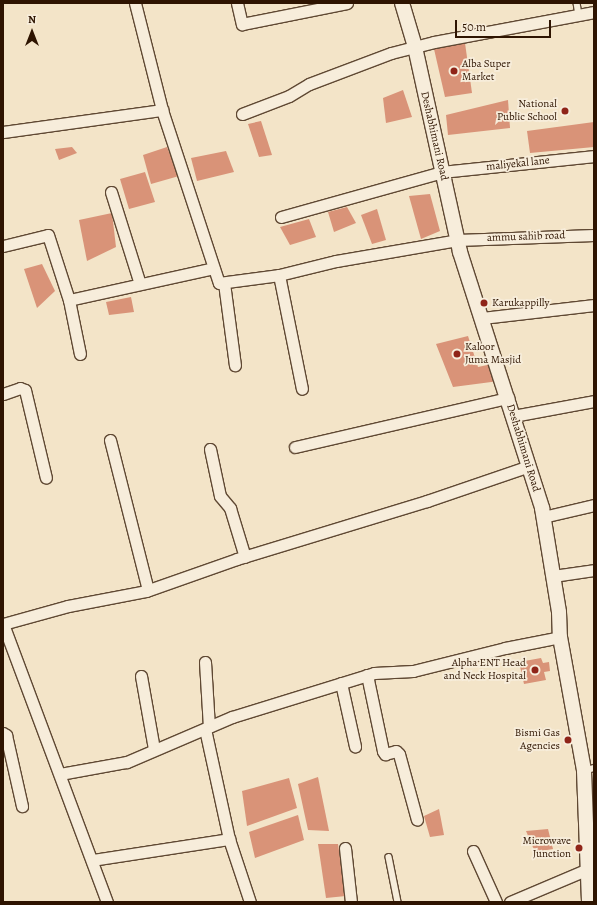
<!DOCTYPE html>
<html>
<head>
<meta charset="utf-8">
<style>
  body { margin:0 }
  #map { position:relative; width:597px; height:905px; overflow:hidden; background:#f3e4c8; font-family:Alegreya,serif }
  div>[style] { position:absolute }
  .building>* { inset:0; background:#d99378 }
  .roads { filter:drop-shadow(1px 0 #5f4833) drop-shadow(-1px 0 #5f4833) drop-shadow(0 1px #5f4833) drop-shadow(0 -1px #5f4833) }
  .service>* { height:5.5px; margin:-2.75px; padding:0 2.75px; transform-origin:2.75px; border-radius:2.75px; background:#f7eddb }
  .minor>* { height:11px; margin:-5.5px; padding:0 5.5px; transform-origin:5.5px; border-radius:5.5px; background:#f7eddb }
  .tertiary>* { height:14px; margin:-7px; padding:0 7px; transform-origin:7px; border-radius:7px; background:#f7eddb }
  .dots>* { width:11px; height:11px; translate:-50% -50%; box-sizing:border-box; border:2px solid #f7eddb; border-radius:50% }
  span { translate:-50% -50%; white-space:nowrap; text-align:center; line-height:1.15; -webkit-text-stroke:3.5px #f7eddb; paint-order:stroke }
  .poi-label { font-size:11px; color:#2e1401 }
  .left { translate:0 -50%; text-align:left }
  .right { translate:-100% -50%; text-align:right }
  .street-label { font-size:11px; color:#2e1401 }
  .frame { position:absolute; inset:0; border:4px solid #2e1401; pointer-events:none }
  .north { position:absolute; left:12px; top:12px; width:40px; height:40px; -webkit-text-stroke:3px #f7eddb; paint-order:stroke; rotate:0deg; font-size:11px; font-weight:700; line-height:16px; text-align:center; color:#2e1401 }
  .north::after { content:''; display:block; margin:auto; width:14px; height:18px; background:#2e1401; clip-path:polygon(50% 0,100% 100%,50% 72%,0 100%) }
  .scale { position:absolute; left:455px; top:20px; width:96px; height:18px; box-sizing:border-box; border:2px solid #2e1401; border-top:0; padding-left:5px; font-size:12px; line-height:14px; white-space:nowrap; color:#2e1401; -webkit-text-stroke:3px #f7eddb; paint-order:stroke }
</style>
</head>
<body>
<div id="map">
  <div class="building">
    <div style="clip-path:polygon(465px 43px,472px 93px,445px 97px,434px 49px)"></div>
    <div style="clip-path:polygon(403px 90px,412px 117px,386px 123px,383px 98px)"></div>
    <div style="clip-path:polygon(508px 100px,510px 128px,448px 135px,446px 115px)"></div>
    <div style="clip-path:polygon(261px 121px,272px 155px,259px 157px,248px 124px)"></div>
    <div style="clip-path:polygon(594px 122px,594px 147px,530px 153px,527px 131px)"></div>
    <div style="clip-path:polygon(72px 147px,77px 153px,59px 160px,55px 149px)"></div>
    <div style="clip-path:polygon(167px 147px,179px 176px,151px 184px,143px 155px)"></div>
    <div style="clip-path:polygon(226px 151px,234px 172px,197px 181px,191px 158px)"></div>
    <div style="clip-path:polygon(145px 172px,155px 202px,129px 209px,120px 179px)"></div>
    <div style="clip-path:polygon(430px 194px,440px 231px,421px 239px,409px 196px)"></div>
    <div style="clip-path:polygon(347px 207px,356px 223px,334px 232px,328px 212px)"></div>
    <div style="clip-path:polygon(377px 209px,386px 240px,372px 244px,361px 215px)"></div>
    <div style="clip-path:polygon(112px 213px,116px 247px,87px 261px,79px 220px)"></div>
    <div style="clip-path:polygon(309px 219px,316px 237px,290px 245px,280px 227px)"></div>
    <div style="clip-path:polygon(42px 264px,55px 291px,37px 308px,24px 269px)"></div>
    <div style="clip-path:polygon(131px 297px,134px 312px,109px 315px,106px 302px)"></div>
    <div style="clip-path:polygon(468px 336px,478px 367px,492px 364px,499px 381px,453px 387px,436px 344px)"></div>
    <div style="clip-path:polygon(541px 658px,543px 663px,549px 662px,550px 671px,544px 672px,546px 680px,524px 684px,519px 662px)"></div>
    <div style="clip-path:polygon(318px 777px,329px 831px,308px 830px,298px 784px)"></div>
    <div style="clip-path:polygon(289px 778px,297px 808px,247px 826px,242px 791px)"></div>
    <div style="clip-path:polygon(439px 809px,444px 835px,430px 837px,424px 816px)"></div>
    <div style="clip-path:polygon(298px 815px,304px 840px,255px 858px,249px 832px)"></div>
    <div style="clip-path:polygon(548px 829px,553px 849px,535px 852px,526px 831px)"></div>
    <div style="clip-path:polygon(318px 844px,338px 844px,346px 896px,326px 898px)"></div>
  </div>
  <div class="roads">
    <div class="service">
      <div style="left:577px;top:3px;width:13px;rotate:81deg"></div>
      <div style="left:584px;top:771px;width:10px;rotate:-17deg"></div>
      <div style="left:389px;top:857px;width:46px;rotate:78.7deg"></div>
    </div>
    <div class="minor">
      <div style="left:135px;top:3px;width:110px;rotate:75.8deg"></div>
      <div style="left:237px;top:3px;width:22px;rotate:77deg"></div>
      <div style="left:242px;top:24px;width:107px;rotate:-11.3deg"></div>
      <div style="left:242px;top:114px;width:50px;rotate:-21deg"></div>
      <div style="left:289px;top:96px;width:23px;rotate:-31deg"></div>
      <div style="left:309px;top:84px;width:88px;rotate:-20.7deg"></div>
      <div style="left:391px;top:53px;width:44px;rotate:-14.3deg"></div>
      <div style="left:434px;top:42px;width:163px;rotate:-10.6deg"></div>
      <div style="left:3px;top:132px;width:161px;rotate:-7.9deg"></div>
      <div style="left:162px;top:110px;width:182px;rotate:71.8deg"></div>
      <div style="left:219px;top:283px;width:61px;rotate:-7.6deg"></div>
      <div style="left:279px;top:275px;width:59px;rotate:-13.8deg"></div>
      <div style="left:336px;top:261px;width:123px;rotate:-9.8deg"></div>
      <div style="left:457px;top:240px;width:137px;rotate:-2.1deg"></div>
      <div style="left:111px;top:192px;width:96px;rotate:72.5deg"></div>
      <div style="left:281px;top:217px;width:167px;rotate:-15.6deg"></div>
      <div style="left:442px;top:172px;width:153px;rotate:-6deg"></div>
      <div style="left:3px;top:246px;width:46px;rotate:-13.7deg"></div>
      <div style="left:48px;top:235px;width:68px;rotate:72.1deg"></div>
      <div style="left:69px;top:300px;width:148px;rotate:-12.4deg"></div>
      <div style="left:279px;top:275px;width:116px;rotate:78.6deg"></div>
      <div style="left:224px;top:283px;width:83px;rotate:82.4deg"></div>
      <div style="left:69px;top:300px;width:55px;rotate:78.5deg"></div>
      <div style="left:482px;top:318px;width:113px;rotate:-6.6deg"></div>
      <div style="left:3px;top:394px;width:18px;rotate:-19deg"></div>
      <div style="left:20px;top:388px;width:5px;rotate:22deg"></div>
      <div style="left:25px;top:390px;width:90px;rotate:76.6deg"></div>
      <div style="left:513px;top:416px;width:82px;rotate:-10.5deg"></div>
      <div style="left:110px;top:440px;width:155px;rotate:75.8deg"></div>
      <div style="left:295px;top:447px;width:219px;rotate:-13deg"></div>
      <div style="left:210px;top:449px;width:48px;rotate:78deg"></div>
      <div style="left:220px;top:496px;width:16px;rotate:50deg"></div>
      <div style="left:230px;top:508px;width:51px;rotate:73deg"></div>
      <div style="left:543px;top:517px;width:52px;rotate:-13.2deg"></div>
      <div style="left:553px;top:576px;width:41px;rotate:-8.3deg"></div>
      <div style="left:3px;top:624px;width:67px;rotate:-15.5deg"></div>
      <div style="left:68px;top:606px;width:79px;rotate:-10.9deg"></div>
      <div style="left:146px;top:591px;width:96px;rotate:-19.4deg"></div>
      <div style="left:237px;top:559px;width:199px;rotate:-17deg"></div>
      <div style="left:427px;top:501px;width:108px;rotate:-18.9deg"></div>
      <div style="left:3px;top:624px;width:297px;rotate:69.5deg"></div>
      <div style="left:205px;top:662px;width:65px;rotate:86.5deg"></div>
      <div style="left:367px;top:675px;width:78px;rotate:78.1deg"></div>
      <div style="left:383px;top:751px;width:4px;rotate:56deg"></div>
      <div style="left:385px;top:754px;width:11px;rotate:-15deg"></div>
      <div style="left:396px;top:751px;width:4px;rotate:45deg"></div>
      <div style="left:399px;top:754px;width:68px;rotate:74.7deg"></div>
      <div style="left:141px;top:676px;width:74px;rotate:79.9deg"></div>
      <div style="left:341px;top:683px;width:65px;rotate:77.5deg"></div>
      <div style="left:205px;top:729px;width:113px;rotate:77.7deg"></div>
      <div style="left:229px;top:839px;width:66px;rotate:71.6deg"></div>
      <div style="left:3px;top:733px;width:4px;rotate:34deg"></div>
      <div style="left:6px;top:735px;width:73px;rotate:77.3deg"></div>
      <div style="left:60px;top:774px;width:68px;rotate:-10.2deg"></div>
      <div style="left:127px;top:762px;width:114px;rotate:-23.2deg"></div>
      <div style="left:232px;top:717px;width:149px;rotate:-17.2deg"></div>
      <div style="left:374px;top:673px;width:39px;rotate:-3deg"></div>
      <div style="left:413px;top:671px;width:95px;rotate:-14deg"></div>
      <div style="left:505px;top:648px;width:56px;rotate:-11.3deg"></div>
      <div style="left:345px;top:848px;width:54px;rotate:83.7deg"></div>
      <div style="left:473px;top:851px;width:56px;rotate:65.7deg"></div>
      <div style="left:92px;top:860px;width:139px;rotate:-8.7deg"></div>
      <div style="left:510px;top:902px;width:85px;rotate:-22.9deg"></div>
    </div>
    <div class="tertiary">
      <div style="left:402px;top:3px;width:46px;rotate:73.5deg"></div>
      <div style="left:415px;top:47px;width:210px;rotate:77.6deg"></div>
      <div style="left:460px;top:252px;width:269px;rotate:72.2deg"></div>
      <div style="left:542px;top:508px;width:105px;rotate:80.7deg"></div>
      <div style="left:559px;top:612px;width:25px;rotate:88deg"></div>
      <div style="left:560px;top:637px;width:136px;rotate:79.8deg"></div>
      <div style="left:584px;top:771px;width:131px;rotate:87.8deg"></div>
    </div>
  </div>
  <div class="dots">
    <div style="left:454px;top:71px;background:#8f2418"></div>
    <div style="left:565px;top:111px;background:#8f2418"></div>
    <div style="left:484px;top:303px;background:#8f2418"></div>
    <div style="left:457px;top:354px;background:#8f2418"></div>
    <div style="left:535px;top:670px;background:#8f2418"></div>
    <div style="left:568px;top:740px;background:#8f2418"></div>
    <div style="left:579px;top:848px;background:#8f2418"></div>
  </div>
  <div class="poi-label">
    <span class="left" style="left:462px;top:71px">Alba Super<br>Market</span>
    <span class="right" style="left:557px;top:111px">National<br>Public School</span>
    <span class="left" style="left:492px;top:303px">Karukappilly</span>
    <span class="left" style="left:465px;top:354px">Kaloor<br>Juma Masjid</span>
    <span class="right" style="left:526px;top:670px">Alpha ENT Head<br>and Neck Hospital</span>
    <span class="right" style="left:560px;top:740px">Bismi Gas<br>Agencies</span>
    <span class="right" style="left:571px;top:848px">Microwave<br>Junction</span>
  </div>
  <div class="street-label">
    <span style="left:434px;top:136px;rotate:77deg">Deshabhimani Road</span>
    <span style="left:518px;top:164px;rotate:-6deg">maliyekal lane</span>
    <span style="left:526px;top:237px;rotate:-2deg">ammu sahib road</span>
    <span style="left:523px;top:448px;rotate:73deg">Deshabhimani Road</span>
  </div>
  <div class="frame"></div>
  <div class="north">N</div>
  <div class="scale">50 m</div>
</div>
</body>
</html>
